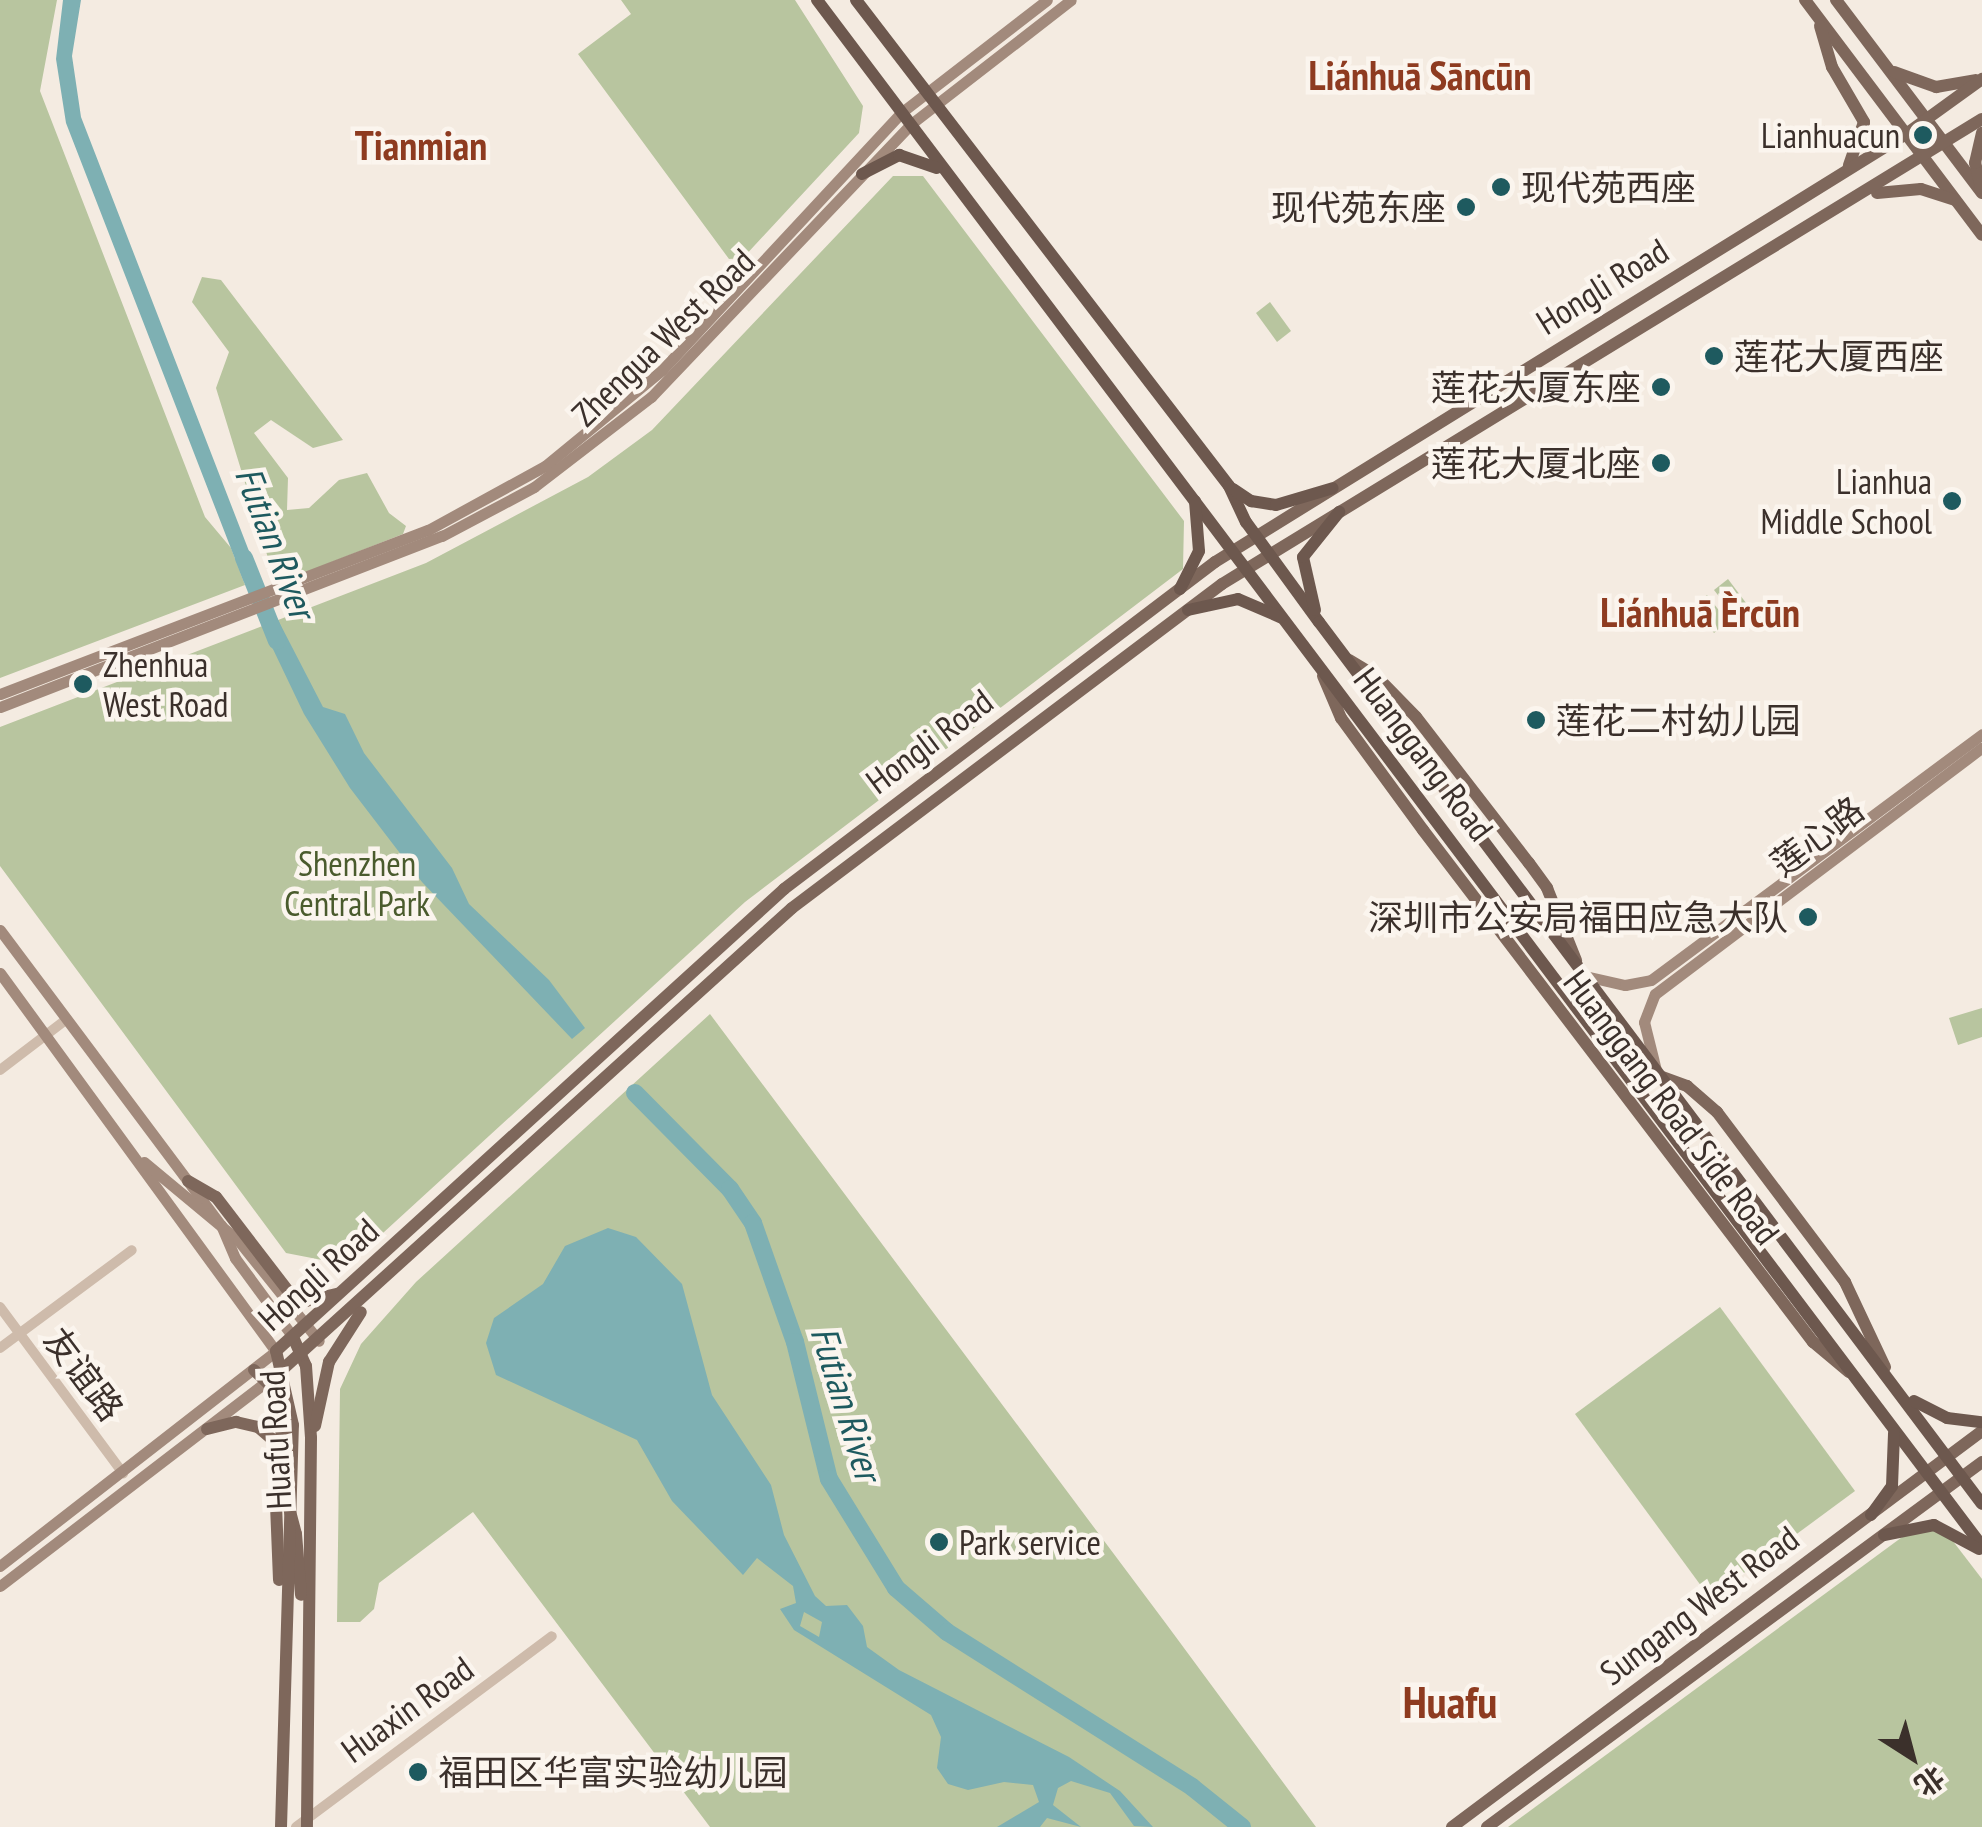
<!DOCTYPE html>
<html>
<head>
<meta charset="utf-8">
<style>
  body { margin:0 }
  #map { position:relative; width:1982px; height:1827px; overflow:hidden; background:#f4ebe1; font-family:"PT Sans Narrow","Noto Sans SC",sans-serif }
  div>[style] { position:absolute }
  .green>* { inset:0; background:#b8c59f }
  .water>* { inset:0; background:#7eb0b3 }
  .river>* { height:18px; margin:-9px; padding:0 9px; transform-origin:9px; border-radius:9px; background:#7eb0b3 }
  .tertiary>* { height:10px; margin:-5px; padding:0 5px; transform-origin:5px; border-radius:5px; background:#cebbab }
  .secondary>* { height:11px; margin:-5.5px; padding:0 5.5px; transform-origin:5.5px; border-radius:5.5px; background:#a28a7c }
  .primary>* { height:12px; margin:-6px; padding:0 6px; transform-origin:6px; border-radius:6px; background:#7e675b }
  .trunk>* { height:12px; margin:-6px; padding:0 6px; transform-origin:6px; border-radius:6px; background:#6d584e }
  .dots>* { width:28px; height:28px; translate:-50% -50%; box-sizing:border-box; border:5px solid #fbf5ee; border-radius:50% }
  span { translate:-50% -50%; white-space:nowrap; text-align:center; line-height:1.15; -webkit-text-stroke:9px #fbf5ee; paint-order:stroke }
  .poi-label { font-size:35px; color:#3b302b }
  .right { translate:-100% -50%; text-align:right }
  .left { translate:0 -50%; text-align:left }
  .street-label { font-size:35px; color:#3b302b }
  .park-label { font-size:35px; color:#4a5b2d }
  .water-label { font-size:38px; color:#1e5a5f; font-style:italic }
  .quarter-label { font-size:40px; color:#8e3b20; font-weight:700 }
  .district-label { font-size:45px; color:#8e3b20; font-weight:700 }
  .north { position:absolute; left:1862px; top:1707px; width:100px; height:100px; -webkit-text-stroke:8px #fbf5ee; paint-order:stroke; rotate:144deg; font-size:28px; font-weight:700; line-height:40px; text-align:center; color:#3b302b }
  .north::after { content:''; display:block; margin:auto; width:35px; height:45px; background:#3b302b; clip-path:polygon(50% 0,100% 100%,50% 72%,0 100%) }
</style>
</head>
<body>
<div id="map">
  <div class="green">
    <div style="clip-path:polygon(0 0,57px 0,40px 91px,205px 517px,231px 548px,245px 585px,0 678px)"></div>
    <div style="clip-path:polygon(621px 0,795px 0,863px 106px,859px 133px,743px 258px,729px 259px,578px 54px,631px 14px)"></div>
    <div style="clip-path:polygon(893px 176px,923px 176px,1184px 521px,1183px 569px,745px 902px,348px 1265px,286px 1253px,0 866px,0 727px,426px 563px,588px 477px,652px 430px)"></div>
    <div style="clip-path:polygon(202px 277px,221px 280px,343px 440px,313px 448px,271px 420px,254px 433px,288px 478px,287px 510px,309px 508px,339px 480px,367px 473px,389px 513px,406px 526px,403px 534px,276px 584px,216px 388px,229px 352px,192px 302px)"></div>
    <div style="clip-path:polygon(1270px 302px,1291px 331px,1277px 342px,1256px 313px)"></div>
    <div style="clip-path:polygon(1728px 579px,1749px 607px,1735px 617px,1714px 590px)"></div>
    <div style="clip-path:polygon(1707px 595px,1728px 622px,1714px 633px,1693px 605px)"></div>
    <div style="clip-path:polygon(1982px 1008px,1982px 1037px,1958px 1045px,1949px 1018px)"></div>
    <div style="clip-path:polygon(710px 1014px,1167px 1625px,1316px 1827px,710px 1827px,473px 1512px,379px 1583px,374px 1609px,360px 1622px,337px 1622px,340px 1389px,361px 1344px,416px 1282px)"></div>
    <div style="clip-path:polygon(1720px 1307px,1855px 1491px,1710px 1598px,1575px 1414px)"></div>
    <div style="clip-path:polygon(1932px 1527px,1949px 1536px,1982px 1579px,1982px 1827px,1508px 1827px,1909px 1532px)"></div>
  </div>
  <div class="water">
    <div style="clip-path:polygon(63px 0,81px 0,72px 56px,81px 117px,259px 577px,244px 582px,66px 123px,56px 59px)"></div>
    <div style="clip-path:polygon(277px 618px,323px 707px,345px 714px,364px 753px,452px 868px,469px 904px,549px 980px,585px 1028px,572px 1039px,422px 882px,350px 788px,304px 714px,261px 624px)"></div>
    <div style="clip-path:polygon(evenodd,608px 1228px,636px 1237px,682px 1284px,712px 1395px,771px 1485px,784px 1535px,815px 1596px,826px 1606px,847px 1605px,863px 1626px,867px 1647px,899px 1670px,1069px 1757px,1120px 1791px,1153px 1827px,1134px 1826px,1110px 1793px,1071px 1781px,1058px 1788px,1053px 1805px,1081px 1827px,1047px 1818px,1040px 1827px,997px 1827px,1039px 1802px,1033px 1785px,1004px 1782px,968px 1790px,948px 1784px,937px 1768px,941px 1737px,931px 1715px,794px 1630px,780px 1609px,796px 1603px,793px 1586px,757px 1558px,743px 1575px,672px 1501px,637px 1440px,496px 1375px,486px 1343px,494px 1318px,543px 1284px,565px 1246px,608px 1228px,804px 1612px,822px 1622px,819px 1637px,800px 1626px,804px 1612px)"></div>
  </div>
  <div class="river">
    <div style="left:244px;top:558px;width:89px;rotate:68.3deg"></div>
    <div style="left:635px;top:1093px;width:135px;rotate:45.3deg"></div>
    <div style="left:730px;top:1189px;width:41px;rotate:55.9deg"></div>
    <div style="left:753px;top:1223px;width:126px;rotate:70.6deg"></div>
    <div style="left:795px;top:1342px;width:141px;rotate:76.1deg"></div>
    <div style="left:829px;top:1479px;width:128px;rotate:58.4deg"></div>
    <div style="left:896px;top:1588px;width:67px;rotate:40.8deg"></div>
    <div style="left:947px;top:1632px;width:290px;rotate:32.3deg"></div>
    <div style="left:1192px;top:1787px;width:64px;rotate:38.7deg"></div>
  </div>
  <div class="tertiary">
    <div style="left:0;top:1070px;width:84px;rotate:-37.3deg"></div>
    <div style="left:0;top:1307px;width:207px;rotate:53.5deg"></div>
    <div style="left:0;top:1348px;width:164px;rotate:-36.6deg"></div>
    <div style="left:296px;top:1827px;width:319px;rotate:-36.7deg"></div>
  </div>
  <div class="secondary">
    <div style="left:0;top:694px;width:458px;rotate:-21deg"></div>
    <div style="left:428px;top:530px;width:133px;rotate:-28.7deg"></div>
    <div style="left:545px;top:466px;width:151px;rotate:-39.4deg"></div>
    <div style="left:662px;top:370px;width:352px;rotate:-47.1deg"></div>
    <div style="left:902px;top:112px;width:183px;rotate:-37.7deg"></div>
    <div style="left:0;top:707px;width:474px;rotate:-21.2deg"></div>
    <div style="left:442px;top:536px;width:104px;rotate:-28deg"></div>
    <div style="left:534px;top:487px;width:148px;rotate:-37.6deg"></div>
    <div style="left:651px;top:397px;width:377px;rotate:-46.4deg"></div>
    <div style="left:911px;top:124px;width:202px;rotate:-37.8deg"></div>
    <div style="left:0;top:930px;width:369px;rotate:53.2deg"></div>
    <div style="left:221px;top:1225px;width:36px;rotate:67deg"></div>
    <div style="left:235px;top:1258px;width:98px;rotate:53.7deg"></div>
    <div style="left:0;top:973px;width:468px;rotate:53.9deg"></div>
    <div style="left:276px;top:1351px;width:350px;rotate:142.1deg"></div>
    <div style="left:1585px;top:976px;width:41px;rotate:12.7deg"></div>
    <div style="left:1625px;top:985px;width:26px;rotate:-11deg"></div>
    <div style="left:1651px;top:980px;width:412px;rotate:-36.6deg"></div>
    <div style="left:1656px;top:1070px;width:49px;rotate:-104deg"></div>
    <div style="left:1644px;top:1022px;width:30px;rotate:-69deg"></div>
    <div style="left:1655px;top:994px;width:409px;rotate:-37deg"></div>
    <div style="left:144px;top:1162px;width:122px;rotate:39.7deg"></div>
    <div style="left:238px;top:1240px;width:129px;rotate:51.3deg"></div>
    <div style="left:0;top:1586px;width:358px;rotate:-37.5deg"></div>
  </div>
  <div class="primary">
    <div style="left:1805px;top:0;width:294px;rotate:53deg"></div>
    <div style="left:1836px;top:0;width:242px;rotate:52.9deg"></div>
    <div style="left:1820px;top:26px;width:43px;rotate:73.7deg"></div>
    <div style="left:1832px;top:67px;width:64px;rotate:59.8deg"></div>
    <div style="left:1864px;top:122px;width:46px;rotate:109.2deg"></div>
    <div style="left:1894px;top:72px;width:45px;rotate:19.7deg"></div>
    <div style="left:1936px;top:87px;width:40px;rotate:-10deg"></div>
    <div style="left:1981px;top:188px;width:26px;rotate:-103deg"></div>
    <div style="left:1975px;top:163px;width:31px;rotate:-77deg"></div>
    <div style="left:1877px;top:193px;width:44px;rotate:-5.2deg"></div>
    <div style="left:1921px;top:189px;width:36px;rotate:18deg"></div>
    <div style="left:1349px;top:660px;width:31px;rotate:31deg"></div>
    <div style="left:1376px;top:676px;width:57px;rotate:45.7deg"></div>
    <div style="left:1416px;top:717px;width:185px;rotate:52.3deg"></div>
    <div style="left:1529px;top:863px;width:31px;rotate:54deg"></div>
    <div style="left:1547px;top:888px;width:78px;rotate:68.1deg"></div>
    <div style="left:1323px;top:676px;width:46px;rotate:66.8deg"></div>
    <div style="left:1341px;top:718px;width:139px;rotate:53.8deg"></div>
    <div style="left:1423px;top:830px;width:644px;rotate:52.7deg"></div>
    <div style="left:1813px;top:1342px;width:47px;rotate:39.8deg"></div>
    <div style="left:1662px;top:1077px;width:27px;rotate:20deg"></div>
    <div style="left:1687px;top:1086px;width:40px;rotate:41deg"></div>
    <div style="left:1717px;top:1112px;width:213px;rotate:53deg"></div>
    <div style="left:1845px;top:1282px;width:94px;rotate:64.8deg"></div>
    <div style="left:188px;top:1181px;width:32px;rotate:30deg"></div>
    <div style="left:216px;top:1197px;width:125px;rotate:52.5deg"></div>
    <div style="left:292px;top:1296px;width:15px;rotate:20deg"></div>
    <div style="left:306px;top:1301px;width:32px;rotate:-13deg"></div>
    <div style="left:293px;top:1337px;width:32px;rotate:66deg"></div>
    <div style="left:306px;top:1366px;width:72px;rotate:86deg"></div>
    <div style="left:311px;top:1438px;width:389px;rotate:90.6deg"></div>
    <div style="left:284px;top:1368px;width:685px;rotate:-42.16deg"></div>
    <div style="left:792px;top:908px;width:538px;rotate:-37deg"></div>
    <div style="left:1222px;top:584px;width:891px;rotate:-31.46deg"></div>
    <div style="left:254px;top:1370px;width:29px;rotate:44deg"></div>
    <div style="left:275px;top:1390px;width:19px;rotate:72deg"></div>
    <div style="left:281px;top:1408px;width:73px;rotate:89.2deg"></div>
    <div style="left:282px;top:1481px;width:55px;rotate:75.2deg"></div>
    <div style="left:296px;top:1534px;width:61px;rotate:85.3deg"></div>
    <div style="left:315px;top:1426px;width:66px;rotate:-77.7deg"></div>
    <div style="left:329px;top:1362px;width:59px;rotate:-57.4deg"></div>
    <div style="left:207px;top:1429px;width:30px;rotate:-14deg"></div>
    <div style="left:236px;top:1422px;width:23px;rotate:13deg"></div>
    <div style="left:258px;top:1427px;width:18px;rotate:41deg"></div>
    <div style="left:272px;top:1439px;width:16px;rotate:79deg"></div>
    <div style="left:275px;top:1480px;width:100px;rotate:87.7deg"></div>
    <div style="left:281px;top:1827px;width:402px;rotate:-88.3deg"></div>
    <div style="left:293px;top:1425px;width:76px;rotate:-102.9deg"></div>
    <div style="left:276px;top:1351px;width:687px;rotate:-42.28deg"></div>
    <div style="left:784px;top:889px;width:541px;rotate:-37.19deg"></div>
    <div style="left:1215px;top:562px;width:813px;rotate:-31.77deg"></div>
    <div style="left:1906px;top:134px;width:94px;rotate:-35.9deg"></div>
    <div style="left:1452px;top:1827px;width:662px;rotate:-36.77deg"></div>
    <div style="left:1487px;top:1827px;width:615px;rotate:-36.4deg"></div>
  </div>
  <div class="trunk">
    <div style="left:817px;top:0;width:1936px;rotate:53deg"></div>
    <div style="left:856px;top:0;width:613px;rotate:52.49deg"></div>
    <div style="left:1229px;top:486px;width:40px;rotate:65deg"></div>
    <div style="left:1246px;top:522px;width:124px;rotate:53.9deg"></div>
    <div style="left:1319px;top:622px;width:1103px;rotate:53.07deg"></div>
    <div style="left:862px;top:174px;width:42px;rotate:-27.2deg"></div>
    <div style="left:899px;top:155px;width:40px;rotate:18.9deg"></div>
    <div style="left:1233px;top:489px;width:22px;rotate:34deg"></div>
    <div style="left:1251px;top:501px;width:25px;rotate:9deg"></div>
    <div style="left:1276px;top:505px;width:59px;rotate:-16.6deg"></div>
    <div style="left:1180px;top:589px;width:42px;rotate:-63.4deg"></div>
    <div style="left:1199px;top:551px;width:50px;rotate:-94.6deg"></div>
    <div style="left:1188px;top:610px;width:51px;rotate:-12.4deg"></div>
    <div style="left:1238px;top:599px;width:46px;rotate:23.2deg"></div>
    <div style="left:1315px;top:610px;width:54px;rotate:-102.8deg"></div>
    <div style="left:1303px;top:557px;width:58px;rotate:-51.3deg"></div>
    <div style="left:1914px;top:1401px;width:37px;rotate:27deg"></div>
    <div style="left:1947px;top:1418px;width:35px;rotate:7deg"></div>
    <div style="left:1871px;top:1515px;width:36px;rotate:-54deg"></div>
    <div style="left:1892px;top:1486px;width:53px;rotate:-87.8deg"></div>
    <div style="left:1884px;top:1535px;width:51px;rotate:-11.3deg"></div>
    <div style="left:1934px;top:1525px;width:51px;rotate:28.1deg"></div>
  </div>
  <div class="dots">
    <div style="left:1923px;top:135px;background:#1e5a5f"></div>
    <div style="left:1501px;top:187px;background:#1e5a5f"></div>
    <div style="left:1466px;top:207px;background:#1e5a5f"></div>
    <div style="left:1714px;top:356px;background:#1e5a5f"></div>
    <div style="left:1661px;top:387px;background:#1e5a5f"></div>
    <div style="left:1661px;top:463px;background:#1e5a5f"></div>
    <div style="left:1952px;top:501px;background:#1e5a5f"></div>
    <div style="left:83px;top:684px;background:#1e5a5f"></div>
    <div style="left:1536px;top:720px;background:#1e5a5f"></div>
    <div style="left:1808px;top:917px;background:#1e5a5f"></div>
    <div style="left:939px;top:1542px;background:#1e5a5f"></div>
    <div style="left:418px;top:1772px;background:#1e5a5f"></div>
  </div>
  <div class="poi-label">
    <span class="right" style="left:1900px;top:135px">Lianhuacun</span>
    <span class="left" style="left:1521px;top:187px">现代苑西座</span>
    <span class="right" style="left:1446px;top:207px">现代苑东座</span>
    <span class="left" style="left:1734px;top:356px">莲花大厦西座</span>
    <span class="right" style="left:1641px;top:387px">莲花大厦东座</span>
    <span class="right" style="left:1641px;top:463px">莲花大厦北座</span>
    <span class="right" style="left:1932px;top:501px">Lianhua<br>Middle School</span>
    <span class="left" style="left:103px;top:684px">Zhenhua<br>West Road</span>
    <span class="left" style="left:1556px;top:720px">莲花二村幼儿园</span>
    <span class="right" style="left:1788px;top:917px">深圳市公安局福田应急大队</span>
    <span class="left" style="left:959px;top:1542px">Park service</span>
    <span class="left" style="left:438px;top:1772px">福田区华富实验幼儿园</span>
  </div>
  <div class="street-label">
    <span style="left:1602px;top:286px;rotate:-32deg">Hongli Road</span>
    <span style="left:663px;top:337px;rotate:-44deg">Zhengua West Road</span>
    <span style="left:929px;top:741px;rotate:-37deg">Hongli Road</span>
    <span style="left:1424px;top:754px;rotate:53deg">Huanggang Road</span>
    <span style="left:1817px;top:836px;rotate:-37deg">莲心路</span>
    <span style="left:1672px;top:1107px;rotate:53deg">Huanggang Road Side Road</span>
    <span style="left:318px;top:1274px;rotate:-42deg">Hongli Road</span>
    <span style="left:84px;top:1374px;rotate:53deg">友谊路</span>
    <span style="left:275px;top:1440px;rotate:-93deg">Huafu Road</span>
    <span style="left:1699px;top:1605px;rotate:-37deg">Sungang West Road</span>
    <span style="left:407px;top:1709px;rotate:-36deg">Huaxin Road</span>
  </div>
  <div class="park-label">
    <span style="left:357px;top:883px">Shenzhen<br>Central Park</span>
  </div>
  <div class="water-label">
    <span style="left:276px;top:542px;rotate:69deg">Futian River</span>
    <span style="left:847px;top:1403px;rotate:73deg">Futian River</span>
  </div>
  <div class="quarter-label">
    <span style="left:1420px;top:75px">Liánhuā Sāncūn</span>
    <span style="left:421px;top:145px">Tianmian</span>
    <span style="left:1700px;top:612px">Liánhuā Èrcūn</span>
  </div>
  <div class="district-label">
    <span style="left:1450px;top:1702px">Huafu</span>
  </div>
  <div class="north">北</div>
</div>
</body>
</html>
